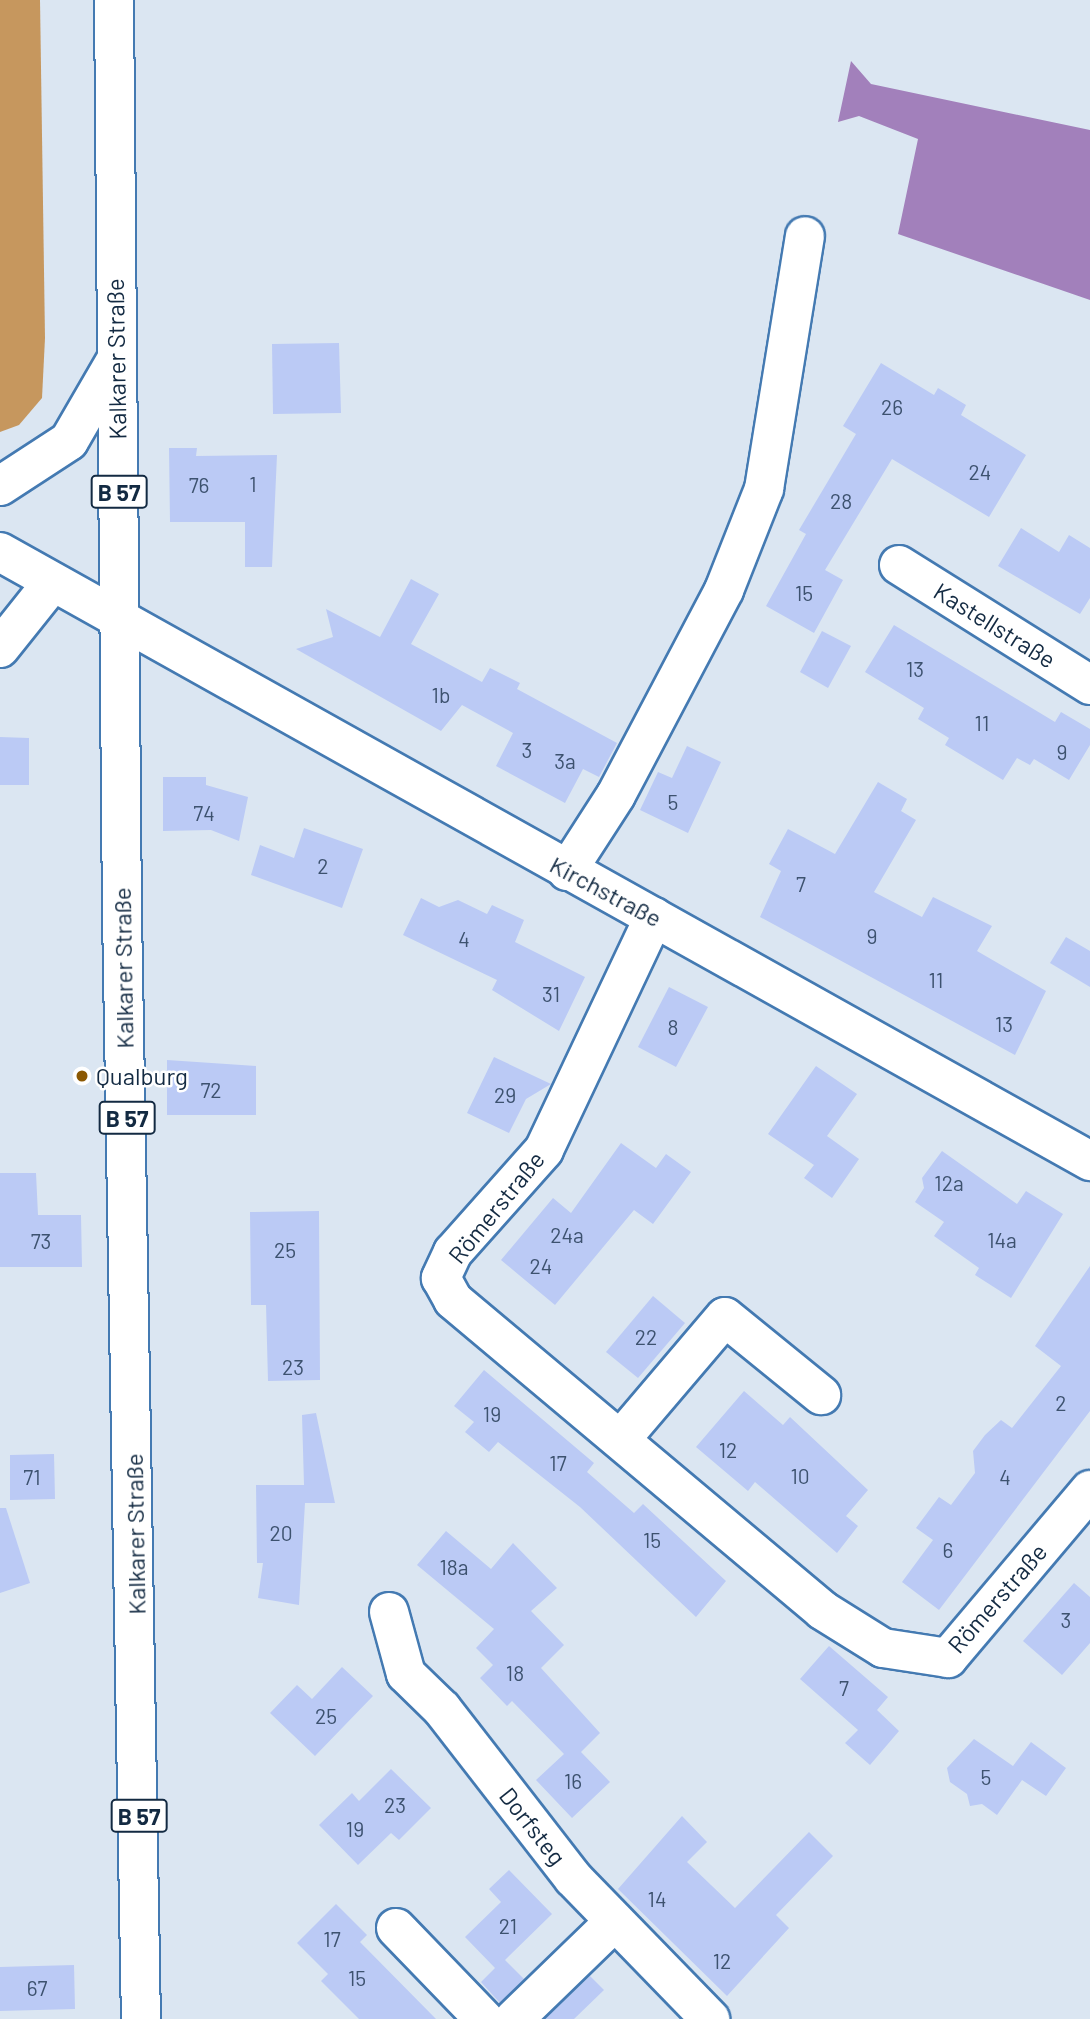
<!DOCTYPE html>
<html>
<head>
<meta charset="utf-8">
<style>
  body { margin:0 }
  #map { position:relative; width:1090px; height:2019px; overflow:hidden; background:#dbe6f2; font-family:Barlow,sans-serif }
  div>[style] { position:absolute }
  .forest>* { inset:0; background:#c6975e }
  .water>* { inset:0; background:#a280bb }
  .building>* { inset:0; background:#bbcaf5 }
  .roads { filter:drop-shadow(2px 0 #447ab2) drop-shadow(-2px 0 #447ab2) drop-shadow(0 2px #447ab2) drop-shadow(0 -2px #447ab2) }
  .minor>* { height:38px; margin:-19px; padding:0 19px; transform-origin:19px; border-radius:19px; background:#fff }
  .major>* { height:38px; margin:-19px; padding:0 19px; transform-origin:19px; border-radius:19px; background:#fff }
  .dots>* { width:19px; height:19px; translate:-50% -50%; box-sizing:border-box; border:4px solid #fff; border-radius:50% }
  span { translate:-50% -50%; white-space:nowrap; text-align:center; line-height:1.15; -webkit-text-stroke:5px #fff; paint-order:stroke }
  .number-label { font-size:21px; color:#3d526f }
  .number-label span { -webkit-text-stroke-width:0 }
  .shield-label span { padding:2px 5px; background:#fff; border:2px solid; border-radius:5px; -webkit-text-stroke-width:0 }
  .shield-label { font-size:23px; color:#132a42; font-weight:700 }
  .street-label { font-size:24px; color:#132a42 }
  .poi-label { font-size:24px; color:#132a42 }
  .left { translate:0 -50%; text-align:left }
</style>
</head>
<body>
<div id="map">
  <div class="forest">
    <div style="clip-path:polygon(0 0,40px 0,45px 338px,42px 398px,19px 425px,0 432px)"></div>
  </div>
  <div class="water">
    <div style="clip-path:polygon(851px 61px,871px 84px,1090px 130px,1090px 300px,898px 234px,918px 139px,859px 116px,838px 122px)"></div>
  </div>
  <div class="building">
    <div style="clip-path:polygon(339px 343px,341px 413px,273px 414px,272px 344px)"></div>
    <div style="clip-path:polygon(881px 363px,934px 395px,938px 388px,966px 405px,961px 415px,1026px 455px,989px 517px,892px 459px,825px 570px,843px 580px,814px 633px,766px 606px,806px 534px,799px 530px,856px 434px,843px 426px)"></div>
    <div style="clip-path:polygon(169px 448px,197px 448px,196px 456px,277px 455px,272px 567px,245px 567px,245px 522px,170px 522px)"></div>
    <div style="clip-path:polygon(1021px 528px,1059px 552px,1069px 535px,1090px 548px,1090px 598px,1080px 614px,998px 566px)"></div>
    <div style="clip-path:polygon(411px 579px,439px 594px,411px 644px,482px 682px,490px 668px,520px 683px,517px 689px,617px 743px,599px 777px,583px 769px,565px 803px,496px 766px,513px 733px,462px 705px,441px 731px,296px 649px,333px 637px,326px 609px,380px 637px)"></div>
    <div style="clip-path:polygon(894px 625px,1055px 722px,1061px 712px,1090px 729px,1090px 745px,1069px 780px,1034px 759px,1030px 765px,1017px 758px,1003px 780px,945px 745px,949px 738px,918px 719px,924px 708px,865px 672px)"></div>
    <div style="clip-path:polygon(822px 631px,851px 646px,828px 688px,800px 672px)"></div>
    <div style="clip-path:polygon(0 737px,29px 738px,29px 785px,0 785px)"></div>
    <div style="clip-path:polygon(687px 746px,721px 762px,688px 833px,640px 810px,658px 772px,672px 778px)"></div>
    <div style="clip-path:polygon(163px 777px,206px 777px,206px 785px,248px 797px,239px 841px,211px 830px,163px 831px)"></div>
    <div style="clip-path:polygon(878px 782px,907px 799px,901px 811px,916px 820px,874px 892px,922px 917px,933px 897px,992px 926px,977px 951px,1046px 991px,1015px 1055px,760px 917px,781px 871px,769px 864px,788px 829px,835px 854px)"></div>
    <div style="clip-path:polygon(304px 828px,363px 849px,342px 908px,251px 875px,260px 845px,294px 858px)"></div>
    <div style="clip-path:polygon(421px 898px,439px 907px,458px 900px,487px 914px,492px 905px,524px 920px,515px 942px,585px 977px,559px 1031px,492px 990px,497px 980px,403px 935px)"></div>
    <div style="clip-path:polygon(1066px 937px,1090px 951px,1090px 987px,1050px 963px)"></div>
    <div style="clip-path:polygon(669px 987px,708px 1007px,676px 1067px,638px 1047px)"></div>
    <div style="clip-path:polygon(494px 1057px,551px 1084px,526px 1099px,509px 1133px,467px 1113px)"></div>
    <div style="clip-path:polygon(167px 1060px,256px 1066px,256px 1115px,167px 1115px)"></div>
    <div style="clip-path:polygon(816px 1066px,857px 1094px,827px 1136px,859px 1159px,832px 1198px,804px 1178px,814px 1165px,768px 1134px)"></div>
    <div style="clip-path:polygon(621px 1143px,656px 1168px,666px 1154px,691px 1172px,653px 1224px,634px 1210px,555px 1305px,501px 1260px,553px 1198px,571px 1213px)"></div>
    <div style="clip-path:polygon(942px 1151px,1017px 1204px,1026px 1191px,1063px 1214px,1011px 1298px,975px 1275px,979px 1268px,934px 1236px,944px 1222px,915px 1202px,924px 1188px,922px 1178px)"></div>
    <div style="clip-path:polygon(0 1173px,36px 1173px,38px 1215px,81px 1215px,82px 1267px,0 1267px)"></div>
    <div style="clip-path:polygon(319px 1211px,320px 1380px,268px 1381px,266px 1305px,251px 1305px,250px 1212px)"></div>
    <div style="clip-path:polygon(1090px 1266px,1090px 1411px,939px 1610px,902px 1582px,933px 1540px,916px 1528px,939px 1497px,951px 1505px,975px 1473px,973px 1451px,985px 1435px,1001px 1420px,1012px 1428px,1061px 1366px,1035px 1346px)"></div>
    <div style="clip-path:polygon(653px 1296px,685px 1323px,638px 1378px,606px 1352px)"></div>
    <div style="clip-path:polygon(484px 1370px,594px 1463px,587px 1472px,634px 1513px,643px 1504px,726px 1581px,696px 1617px,580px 1507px,498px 1442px,489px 1452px,465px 1432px,474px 1422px,454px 1406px)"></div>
    <div style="clip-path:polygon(744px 1391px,783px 1425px,790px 1417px,868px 1490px,846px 1516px,858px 1526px,837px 1553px,755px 1482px,748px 1491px,696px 1447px)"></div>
    <div style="clip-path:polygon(316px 1413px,335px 1503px,305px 1503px,299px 1605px,258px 1598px,263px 1563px,257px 1563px,256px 1485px,304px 1485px,302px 1415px)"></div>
    <div style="clip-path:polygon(54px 1454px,55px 1499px,10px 1500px,10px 1455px)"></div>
    <div style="clip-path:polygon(0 1508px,6px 1508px,30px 1583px,0 1593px)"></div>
    <div style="clip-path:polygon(446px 1531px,491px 1569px,513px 1543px,557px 1588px,531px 1611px,564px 1645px,541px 1668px,600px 1733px,581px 1752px,610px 1782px,572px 1818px,536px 1780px,564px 1754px,512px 1701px,507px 1706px,480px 1678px,493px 1665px,476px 1648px,494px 1629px,417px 1565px)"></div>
    <div style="clip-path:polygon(1074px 1583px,1090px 1597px,1090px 1643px,1062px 1675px,1023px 1641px)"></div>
    <div style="clip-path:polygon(829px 1646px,888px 1697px,877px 1710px,899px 1731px,870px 1765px,845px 1743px,858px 1730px,800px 1679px)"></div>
    <div style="clip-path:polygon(342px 1667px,373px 1696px,315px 1756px,270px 1713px,297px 1685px,312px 1699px)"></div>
    <div style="clip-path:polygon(974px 1739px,1013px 1766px,1031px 1742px,1066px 1768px,1046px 1796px,1022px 1780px,997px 1815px,982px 1804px,970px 1806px,967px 1794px,950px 1782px,947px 1768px)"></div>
    <div style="clip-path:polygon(391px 1769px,431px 1808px,399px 1840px,391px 1833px,358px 1865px,319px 1825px,352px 1793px,359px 1801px)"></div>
    <div style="clip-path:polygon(682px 1816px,707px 1842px,687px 1862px,735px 1908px,809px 1832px,833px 1856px,776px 1915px,789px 1928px,727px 1996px,618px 1889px)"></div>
    <div style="clip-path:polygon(509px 1870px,552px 1914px,505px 1960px,524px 1979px,500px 2003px,481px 1982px,495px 1968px,465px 1937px,501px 1902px,489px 1889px)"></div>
    <div style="clip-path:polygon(336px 1904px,367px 1935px,360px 1942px,436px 2019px,359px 2019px,321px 1981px,328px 1974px,297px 1943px)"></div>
    <div style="clip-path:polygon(74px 1965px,75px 2009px,0 2011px,0 1967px)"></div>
    <div style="clip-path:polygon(590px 1976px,604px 1990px,574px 2019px,545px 2019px)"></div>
  </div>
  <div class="roads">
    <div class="minor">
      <div style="left:0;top:552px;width:1249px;rotate:29.19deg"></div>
      <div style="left:899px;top:565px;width:226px;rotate:32.1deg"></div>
      <div style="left:0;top:648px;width:82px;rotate:-51.4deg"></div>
      <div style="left:567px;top:871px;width:90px;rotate:-57.2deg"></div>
      <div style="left:616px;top:795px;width:232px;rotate:-62.2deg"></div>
      <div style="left:724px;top:590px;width:109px;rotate:-68.4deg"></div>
      <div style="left:764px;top:489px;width:256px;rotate:-80.8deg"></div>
      <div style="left:654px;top:917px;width:258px;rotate:115.3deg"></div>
      <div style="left:544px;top:1150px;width:137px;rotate:131.7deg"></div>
      <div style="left:453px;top:1252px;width:29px;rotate:115deg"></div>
      <div style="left:441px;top:1278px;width:25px;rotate:61deg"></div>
      <div style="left:453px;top:1300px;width:482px;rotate:40deg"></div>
      <div style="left:822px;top:1610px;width:72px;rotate:31.9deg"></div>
      <div style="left:883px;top:1648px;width:66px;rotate:8.7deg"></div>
      <div style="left:948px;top:1658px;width:220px;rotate:-49.8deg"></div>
      <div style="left:621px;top:1439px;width:160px;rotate:-49.6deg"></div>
      <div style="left:725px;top:1317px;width:124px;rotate:39.1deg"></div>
      <div style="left:389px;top:1612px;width:64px;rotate:74.7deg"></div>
      <div style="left:406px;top:1674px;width:50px;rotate:44.2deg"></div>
      <div style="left:442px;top:1709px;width:214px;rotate:52.2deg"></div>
      <div style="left:573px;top:1878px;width:197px;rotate:45.8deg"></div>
      <div style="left:396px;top:1928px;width:127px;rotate:46deg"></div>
      <div style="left:514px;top:2019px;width:139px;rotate:-44.1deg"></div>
    </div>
    <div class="major">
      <div style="left:114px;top:0;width:913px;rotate:89.5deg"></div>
      <div style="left:122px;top:913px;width:1106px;rotate:89.02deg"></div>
      <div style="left:0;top:486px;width:82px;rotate:-33.1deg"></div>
      <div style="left:69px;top:441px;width:94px;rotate:-59.9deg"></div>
    </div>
  </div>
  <div class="dots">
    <div style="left:82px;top:1076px;background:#8b5802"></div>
  </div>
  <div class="number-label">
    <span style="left:892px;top:407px">26</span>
    <span style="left:980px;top:472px">24</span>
    <span style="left:253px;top:484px">1</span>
    <span style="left:199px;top:485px">76</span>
    <span style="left:841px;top:501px">28</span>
    <span style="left:804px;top:593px">15</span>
    <span style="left:915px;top:669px">13</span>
    <span style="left:441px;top:695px">1b</span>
    <span style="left:982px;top:723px">11</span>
    <span style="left:527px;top:750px">3</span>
    <span style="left:1062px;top:752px">9</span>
    <span style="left:565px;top:761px">3a</span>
    <span style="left:673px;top:802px">5</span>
    <span style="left:204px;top:813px">74</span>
    <span style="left:323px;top:866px">2</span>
    <span style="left:801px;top:884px">7</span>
    <span style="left:872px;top:936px">9</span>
    <span style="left:464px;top:939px">4</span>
    <span style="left:936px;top:980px">11</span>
    <span style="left:551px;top:994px">31</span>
    <span style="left:1004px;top:1024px">13</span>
    <span style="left:673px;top:1027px">8</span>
    <span style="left:211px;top:1090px">72</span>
    <span style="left:505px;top:1095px">29</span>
    <span style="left:949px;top:1183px">12a</span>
    <span style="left:567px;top:1235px">24a</span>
    <span style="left:1002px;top:1240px">14a</span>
    <span style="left:41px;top:1241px">73</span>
    <span style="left:285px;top:1250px">25</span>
    <span style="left:541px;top:1266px">24</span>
    <span style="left:646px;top:1337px">22</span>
    <span style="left:293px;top:1367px">23</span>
    <span style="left:1061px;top:1403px">2</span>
    <span style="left:492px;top:1414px">19</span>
    <span style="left:728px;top:1450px">12</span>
    <span style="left:558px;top:1463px">17</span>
    <span style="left:800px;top:1476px">10</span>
    <span style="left:32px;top:1477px">71</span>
    <span style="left:1005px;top:1477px">4</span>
    <span style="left:281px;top:1533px">20</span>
    <span style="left:652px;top:1540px">15</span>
    <span style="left:948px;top:1550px">6</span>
    <span style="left:454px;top:1567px">18a</span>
    <span style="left:1066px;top:1620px">3</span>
    <span style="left:515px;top:1673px">18</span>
    <span style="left:844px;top:1688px">7</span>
    <span style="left:326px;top:1716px">25</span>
    <span style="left:986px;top:1777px">5</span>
    <span style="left:573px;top:1781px">16</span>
    <span style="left:395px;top:1805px">23</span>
    <span style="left:355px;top:1829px">19</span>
    <span style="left:657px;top:1899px">14</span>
    <span style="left:508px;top:1926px">21</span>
    <span style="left:332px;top:1939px">17</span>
    <span style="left:722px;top:1961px">12</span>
    <span style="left:357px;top:1978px">15</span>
    <span style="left:37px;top:1988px">67</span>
  </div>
  <div class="shield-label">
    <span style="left:119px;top:492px">B 57</span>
    <span style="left:127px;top:1118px">B 57</span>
    <span style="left:139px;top:1816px">B 57</span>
  </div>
  <div class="street-label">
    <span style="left:116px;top:359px;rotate:-91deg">Kalkarer Straße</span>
    <span style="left:995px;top:625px;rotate:32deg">Kastellstraße</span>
    <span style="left:606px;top:891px;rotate:28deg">Kirchstraße</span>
    <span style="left:123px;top:968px;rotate:-91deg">Kalkarer Straße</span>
    <span style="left:496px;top:1207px;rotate:-51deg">Römerstraße</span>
    <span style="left:135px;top:1534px;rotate:-91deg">Kalkarer Straße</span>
    <span style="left:997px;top:1598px;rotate:-49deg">Römerstraße</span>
    <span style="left:533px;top:1826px;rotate:52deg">Dorfsteg</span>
  </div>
  <div class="poi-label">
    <span class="left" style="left:96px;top:1076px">Qualburg</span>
  </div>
</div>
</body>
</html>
